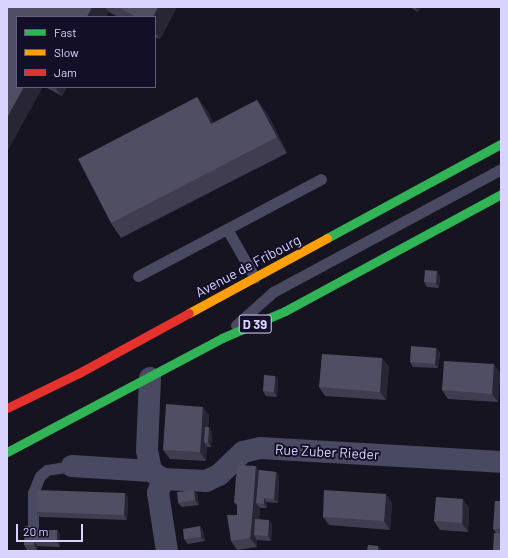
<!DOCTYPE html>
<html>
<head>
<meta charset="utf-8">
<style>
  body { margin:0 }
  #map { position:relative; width:508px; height:558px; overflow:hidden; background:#161421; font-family:Barlow,sans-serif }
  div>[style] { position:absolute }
  .lane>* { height:11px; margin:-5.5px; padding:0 5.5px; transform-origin:5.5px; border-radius:5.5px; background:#4a4962 }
  .street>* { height:22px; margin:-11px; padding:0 11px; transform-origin:11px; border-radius:11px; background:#4a4962 }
  .fast>* { height:9px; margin:-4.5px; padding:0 4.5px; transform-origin:4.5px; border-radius:4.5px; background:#30b455 }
  .slow>* { height:9px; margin:-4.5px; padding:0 4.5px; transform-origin:4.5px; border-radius:4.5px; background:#ff9f0a }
  .jam>* { height:9px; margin:-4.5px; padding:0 4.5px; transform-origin:4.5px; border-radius:4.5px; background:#e5322d }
  .wall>* { inset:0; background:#403d50 }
  .shaded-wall>* { inset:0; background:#282635 }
  .building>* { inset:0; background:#504e63 }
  span { translate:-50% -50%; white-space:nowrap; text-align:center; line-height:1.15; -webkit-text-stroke:4px #130f26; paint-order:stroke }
  .shield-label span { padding:1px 3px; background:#130f26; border:1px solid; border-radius:3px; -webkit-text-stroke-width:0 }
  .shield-label { font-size:13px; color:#d9d4ff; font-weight:700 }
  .street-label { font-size:14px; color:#d9d4ff }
  .frame { position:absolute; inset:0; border:8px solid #d9d4ff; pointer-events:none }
  .legend { position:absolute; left:16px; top:16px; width:140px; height:72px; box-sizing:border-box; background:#130f26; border:1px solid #625e7d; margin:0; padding:5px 7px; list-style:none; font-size:12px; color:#d9d4ff }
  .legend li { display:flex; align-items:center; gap:8px; height:20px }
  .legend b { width:20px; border:1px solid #625e7d }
  .scale { position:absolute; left:16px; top:524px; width:67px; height:18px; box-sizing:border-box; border:2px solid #d9d4ff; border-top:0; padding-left:5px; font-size:12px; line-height:14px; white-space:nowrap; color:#d9d4ff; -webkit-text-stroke:3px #130f26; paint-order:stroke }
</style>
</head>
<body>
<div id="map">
  <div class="lane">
    <div style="left:227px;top:229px;width:56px;rotate:60.3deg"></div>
    <div style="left:138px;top:276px;width:207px;rotate:-27.9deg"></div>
    <div style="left:236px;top:325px;width:50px;rotate:-41.7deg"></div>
    <div style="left:273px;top:292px;width:259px;rotate:-28.3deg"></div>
    <div style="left:33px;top:527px;width:34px;rotate:-90deg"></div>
    <div style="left:33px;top:493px;width:18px;rotate:-68deg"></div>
    <div style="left:40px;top:476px;width:9px;rotate:-41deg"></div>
    <div style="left:47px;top:470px;width:25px;rotate:-9deg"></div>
  </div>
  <div class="street">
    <div style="left:150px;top:378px;width:72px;rotate:92.4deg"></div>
    <div style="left:147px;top:450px;width:21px;rotate:79deg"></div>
    <div style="left:72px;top:466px;width:79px;rotate:3.6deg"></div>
    <div style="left:151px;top:471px;width:14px;rotate:34deg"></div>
    <div style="left:163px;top:479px;width:43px;rotate:2.7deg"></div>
    <div style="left:206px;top:481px;width:14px;rotate:-25deg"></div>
    <div style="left:219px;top:475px;width:33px;rotate:-44deg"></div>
    <div style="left:243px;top:452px;width:17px;rotate:-13deg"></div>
    <div style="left:260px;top:448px;width:241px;rotate:3.3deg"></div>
    <div style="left:163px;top:479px;width:15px;rotate:110deg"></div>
    <div style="left:158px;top:493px;width:59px;rotate:81.2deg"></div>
  </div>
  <div class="fast">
    <div style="left:327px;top:238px;width:198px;rotate:-28.4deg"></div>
    <div style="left:7px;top:452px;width:243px;rotate:-27.9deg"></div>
    <div style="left:222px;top:338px;width:69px;rotate:-23.2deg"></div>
    <div style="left:285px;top:311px;width:246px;rotate:-28.4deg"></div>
  </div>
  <div class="slow">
    <div style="left:189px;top:313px;width:157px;rotate:-28.5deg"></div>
  </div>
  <div class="jam">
    <div style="left:7px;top:408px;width:80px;rotate:-25.9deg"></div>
    <div style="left:79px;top:373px;width:125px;rotate:-28.6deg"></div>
  </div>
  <div class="wall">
    <div style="clip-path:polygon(7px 7px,177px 7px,160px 39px,155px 37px,155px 17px,118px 17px,109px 12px,17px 17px,7px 152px)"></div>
    <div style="clip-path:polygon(410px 7px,421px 7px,418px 12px)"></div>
    <div style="clip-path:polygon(45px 87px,67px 87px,62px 96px)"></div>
    <div style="clip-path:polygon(197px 97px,208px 112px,213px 123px,257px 100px,268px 115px,287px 153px,121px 238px,111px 223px)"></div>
    <div style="clip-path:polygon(440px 276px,439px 288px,427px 287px,424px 282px)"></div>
    <div style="clip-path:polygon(436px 348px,440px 353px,438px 368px,413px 367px,410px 362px)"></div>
    <div style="clip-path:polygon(382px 358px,389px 367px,386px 400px,325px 396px,319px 387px)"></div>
    <div style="clip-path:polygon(500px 373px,498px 402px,448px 399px,442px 390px)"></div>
    <div style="clip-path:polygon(275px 376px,278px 380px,277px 397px,266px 396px,263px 391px)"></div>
    <div style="clip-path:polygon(209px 415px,208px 427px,212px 432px,211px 447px,207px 447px,206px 461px,170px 459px,163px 450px)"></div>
    <div style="clip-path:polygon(259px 470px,276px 472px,279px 476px,278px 503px,267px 502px,267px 508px,260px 508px,259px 519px,272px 524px,271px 541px,257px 540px,257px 547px,237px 550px,231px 541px,237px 515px,237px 506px,234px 502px)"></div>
    <div style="clip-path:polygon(194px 490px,197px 494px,199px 505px,182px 507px,178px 503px)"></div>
    <div style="clip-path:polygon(386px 494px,392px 503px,390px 530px,329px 525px,323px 517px)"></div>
    <div style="clip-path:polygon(128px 497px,127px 520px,40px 517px,37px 512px)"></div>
    <div style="clip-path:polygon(501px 501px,501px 551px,496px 533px,493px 529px)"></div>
    <div style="clip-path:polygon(469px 508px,468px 532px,440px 530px,434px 521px)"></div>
    <div style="clip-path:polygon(35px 526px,37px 530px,57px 530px,60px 535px,60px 547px,37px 546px,37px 550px,27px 550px,24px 545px)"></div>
    <div style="clip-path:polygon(200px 526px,203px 531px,205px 541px,188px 544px,184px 539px)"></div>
  </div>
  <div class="shaded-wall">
    <div style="clip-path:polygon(92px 7px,105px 7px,109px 12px,106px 17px,87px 17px)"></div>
    <div style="clip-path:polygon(158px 7px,177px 7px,160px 39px,155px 32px,155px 17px,153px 17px)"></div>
    <div style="clip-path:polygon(415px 7px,421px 7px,418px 12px)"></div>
    <div style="clip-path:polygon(24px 87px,43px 87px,7px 152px,7px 118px)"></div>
    <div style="clip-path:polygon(55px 87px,67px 87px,62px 96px)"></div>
    <div style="clip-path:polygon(197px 97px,208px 112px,222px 139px,211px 124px)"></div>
    <div style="clip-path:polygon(257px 100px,268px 115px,287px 153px,277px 137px)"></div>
    <div style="clip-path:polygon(437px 271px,440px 276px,439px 288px,436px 283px)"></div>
    <div style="clip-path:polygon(436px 348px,440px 353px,438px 368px,435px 364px)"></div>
    <div style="clip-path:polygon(382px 358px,389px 367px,386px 400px,380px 392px)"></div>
    <div style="clip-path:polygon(494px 364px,500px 373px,498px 402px,492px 394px)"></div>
    <div style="clip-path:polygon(275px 376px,278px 380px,277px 397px,274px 392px)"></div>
    <div style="clip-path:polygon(203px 407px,209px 415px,207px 442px,204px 442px,207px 447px,206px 461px,200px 452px)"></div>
    <div style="clip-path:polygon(209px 427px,212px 432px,211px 447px,208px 442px)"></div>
    <div style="clip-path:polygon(256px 466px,262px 475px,256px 503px,260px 508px,258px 535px,254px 535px,257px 540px,257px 547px,250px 538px)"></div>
    <div style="clip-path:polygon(276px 472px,279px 476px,278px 503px,274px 499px)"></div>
    <div style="clip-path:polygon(194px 490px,197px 494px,199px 505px,195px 500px)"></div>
    <div style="clip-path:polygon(125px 493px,128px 497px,127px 520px,124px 515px)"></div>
    <div style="clip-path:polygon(386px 494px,392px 503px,390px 530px,384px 521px)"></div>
    <div style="clip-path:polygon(264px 498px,267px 502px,267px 508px,264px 504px)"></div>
    <div style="clip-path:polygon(463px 499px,469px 508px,468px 532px,462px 523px)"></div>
    <div style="clip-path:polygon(269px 520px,272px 524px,271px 541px,268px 536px)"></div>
    <div style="clip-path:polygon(200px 526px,203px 531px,205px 541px,201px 537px)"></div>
    <div style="clip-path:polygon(57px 530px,60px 535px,60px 547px,57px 542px)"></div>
    <div style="clip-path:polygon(34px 541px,37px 546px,37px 550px,34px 545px)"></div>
    <div style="clip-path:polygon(378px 546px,382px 550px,382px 551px,378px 551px)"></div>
  </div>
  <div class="building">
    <div style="clip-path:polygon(7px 7px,92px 7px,87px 17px,17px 17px,17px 87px,24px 87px,7px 118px)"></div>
    <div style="clip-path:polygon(118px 7px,158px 7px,153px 17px,136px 17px)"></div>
    <div style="clip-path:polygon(197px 97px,211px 124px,257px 100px,277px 137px,111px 223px,78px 159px)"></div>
    <div style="clip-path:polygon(425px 270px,437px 271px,436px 283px,424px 282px)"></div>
    <div style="clip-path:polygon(411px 346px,436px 348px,435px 364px,410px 362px)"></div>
    <div style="clip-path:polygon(322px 354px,382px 358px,380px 392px,319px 387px)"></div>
    <div style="clip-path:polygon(444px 361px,494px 364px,492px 394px,442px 390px)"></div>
    <div style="clip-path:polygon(264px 375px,275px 376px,274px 392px,263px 391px)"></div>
    <div style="clip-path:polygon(166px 404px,203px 407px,200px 452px,163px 450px)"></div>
    <div style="clip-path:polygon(205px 427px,209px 427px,208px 442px,204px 442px)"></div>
    <div style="clip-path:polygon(237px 465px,256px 466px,251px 531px,250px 538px,231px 541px,227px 515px,237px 515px,237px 504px,234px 502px)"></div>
    <div style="clip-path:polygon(259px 470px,276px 472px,274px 499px,264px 498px,264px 504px,256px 503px)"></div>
    <div style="clip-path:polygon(37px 490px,125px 493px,124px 515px,37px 512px)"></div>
    <div style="clip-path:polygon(194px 490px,195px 500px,178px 503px,177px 492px)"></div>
    <div style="clip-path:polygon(324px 490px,386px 494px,384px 521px,323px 517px)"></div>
    <div style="clip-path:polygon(436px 497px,463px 499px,462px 523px,434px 521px)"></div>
    <div style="clip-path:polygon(495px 501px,501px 501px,501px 529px,493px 529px)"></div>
    <div style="clip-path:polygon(255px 519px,269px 520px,268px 536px,254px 535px)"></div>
    <div style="clip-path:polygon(25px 526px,35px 526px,35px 530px,57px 530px,57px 542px,34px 541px,34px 545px,24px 545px)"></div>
    <div style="clip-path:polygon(200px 526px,201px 537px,184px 539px,183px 529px)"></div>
    <div style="clip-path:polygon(494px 533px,501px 533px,501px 551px,493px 551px)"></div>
    <div style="clip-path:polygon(368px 545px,378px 546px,378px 551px,367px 551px)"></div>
  </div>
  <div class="shield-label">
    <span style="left:255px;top:324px">D 39</span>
  </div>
  <div class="street-label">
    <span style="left:248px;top:266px;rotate:-28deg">Avenue de Fribourg</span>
    <span style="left:327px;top:452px;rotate:3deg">Rue Zuber Rieder</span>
  </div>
  <div class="frame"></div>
  <ul class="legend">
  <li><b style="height:5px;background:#30b455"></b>Fast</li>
  <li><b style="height:5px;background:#ff9f0a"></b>Slow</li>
  <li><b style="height:5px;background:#e5322d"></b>Jam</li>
  </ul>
  <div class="scale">20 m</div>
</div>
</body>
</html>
